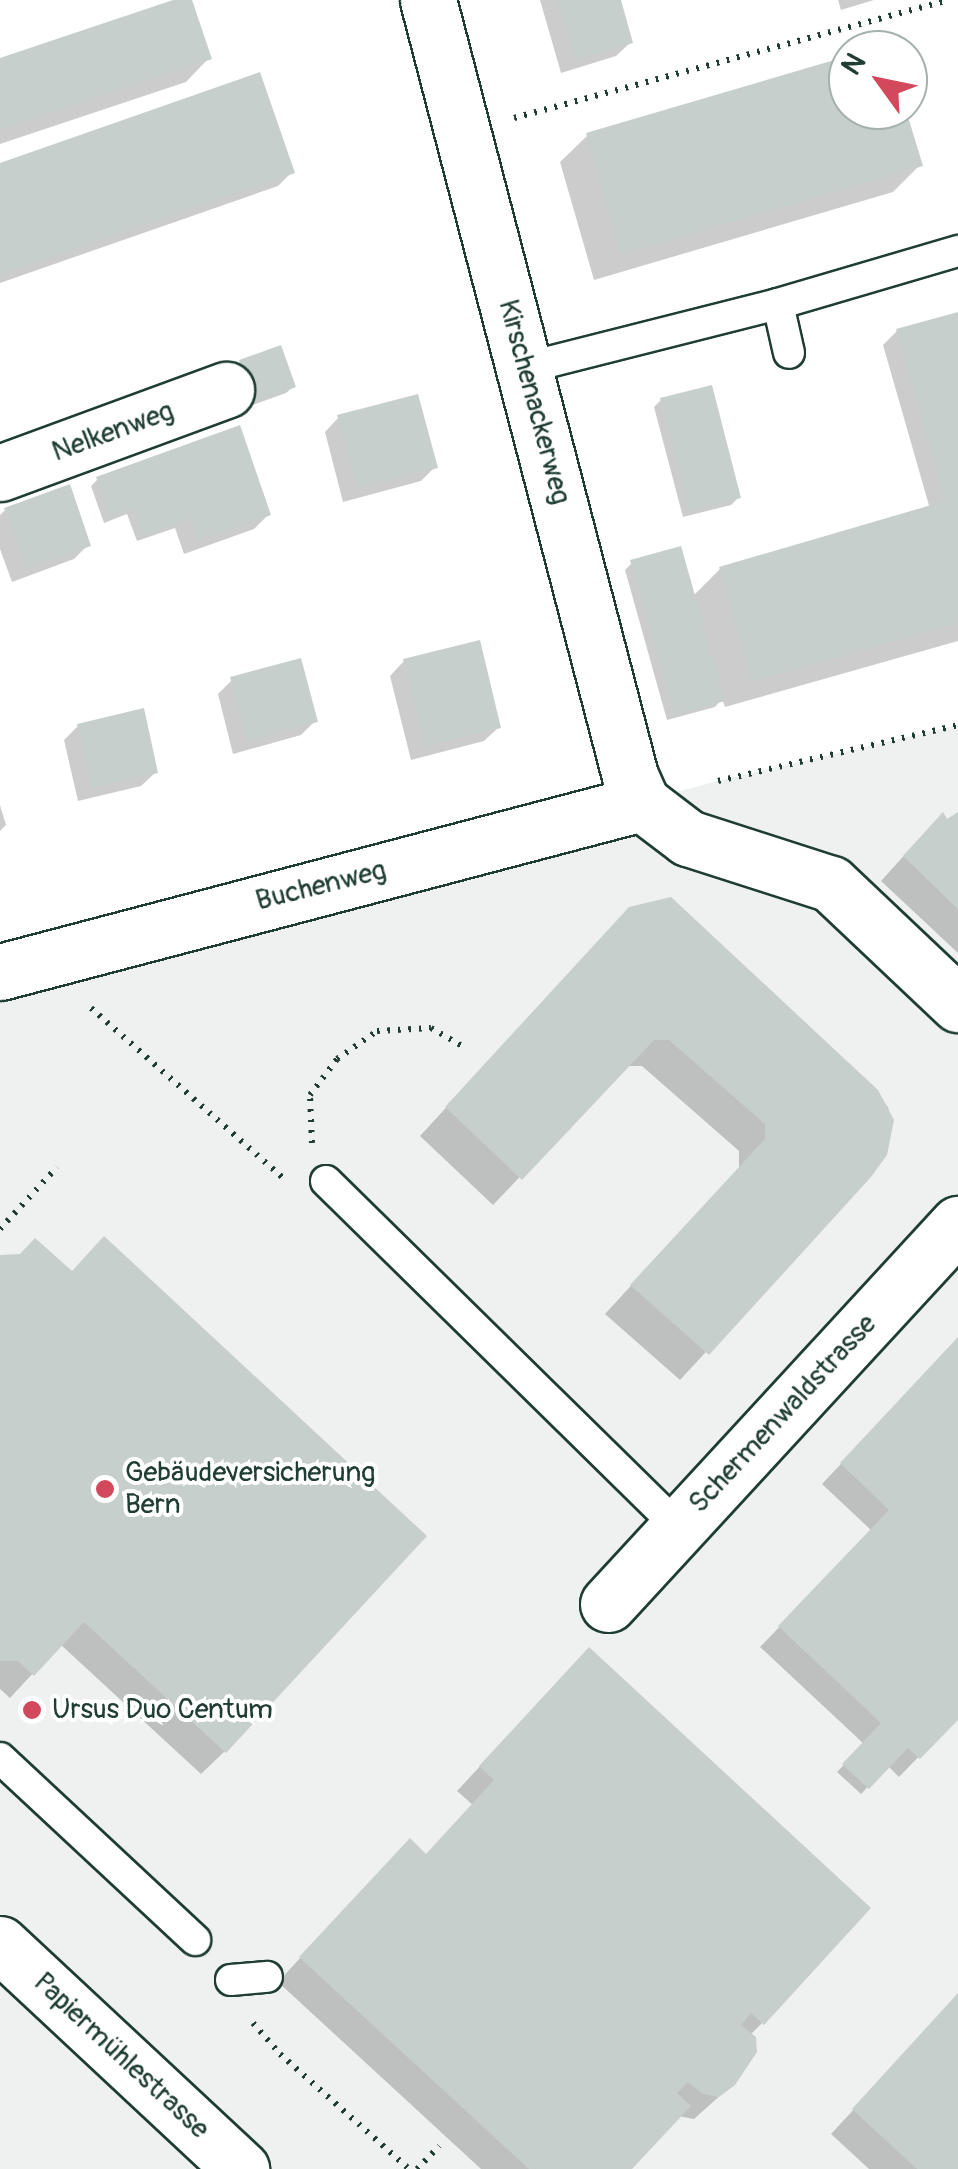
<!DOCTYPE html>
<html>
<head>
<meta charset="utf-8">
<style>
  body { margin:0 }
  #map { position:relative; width:958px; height:2169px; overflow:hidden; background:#fff; font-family:Pangolin,sans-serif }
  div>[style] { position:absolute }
  .built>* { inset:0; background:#eef1f0 }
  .shadow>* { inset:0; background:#0003 }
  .building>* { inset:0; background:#c7cfcc }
  .path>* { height:6px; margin-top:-3px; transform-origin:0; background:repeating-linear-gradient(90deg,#1f3d34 0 2.5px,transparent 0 10.5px) }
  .roads { filter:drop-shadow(2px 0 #1f3d34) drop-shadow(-2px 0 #1f3d34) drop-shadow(0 2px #1f3d34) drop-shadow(0 -2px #1f3d34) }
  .lane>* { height:30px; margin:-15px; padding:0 15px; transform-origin:15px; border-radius:15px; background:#fff }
  .street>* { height:55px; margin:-27.5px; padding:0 27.5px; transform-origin:27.5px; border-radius:27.5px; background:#fff }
  .secondary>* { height:55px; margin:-27.5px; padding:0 27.5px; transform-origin:27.5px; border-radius:27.5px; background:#fff }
  .dots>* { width:28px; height:28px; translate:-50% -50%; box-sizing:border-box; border:5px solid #fff; border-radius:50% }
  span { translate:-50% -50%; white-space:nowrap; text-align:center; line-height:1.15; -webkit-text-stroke:8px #fff; paint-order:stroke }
  .street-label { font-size:28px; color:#1f3d34 }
  .poi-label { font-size:28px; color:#1f3d34 }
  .left { translate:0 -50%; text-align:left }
  .north { position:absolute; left:828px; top:30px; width:100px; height:100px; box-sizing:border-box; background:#fff; border:2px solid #a5b1ae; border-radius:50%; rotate:303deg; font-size:28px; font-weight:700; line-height:40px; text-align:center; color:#1f3d34 }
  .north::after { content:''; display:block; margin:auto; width:35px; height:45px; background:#d1495b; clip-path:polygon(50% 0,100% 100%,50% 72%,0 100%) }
</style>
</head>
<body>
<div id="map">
  <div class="built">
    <div style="clip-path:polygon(958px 725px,958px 2169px,0 2169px,0 972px,718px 781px)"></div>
  </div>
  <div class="shadow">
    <div style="clip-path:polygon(181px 0,190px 0,209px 58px,186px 82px,0 144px,0 61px)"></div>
    <div style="clip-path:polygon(540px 0,618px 0,631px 42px,616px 56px,561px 73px)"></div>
    <div style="clip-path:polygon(838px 0,874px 0,841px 10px)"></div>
    <div style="clip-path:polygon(848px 59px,848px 110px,904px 110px,920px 165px,893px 192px,594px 280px,560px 162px,588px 135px)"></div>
    <div style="clip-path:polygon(0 165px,292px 172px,278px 186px,0 283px)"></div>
    <div style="clip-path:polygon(958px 314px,958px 641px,725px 707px,722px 699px,715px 707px,667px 720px,625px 570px,632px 563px,693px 596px,720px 569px,930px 509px,883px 345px,897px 331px)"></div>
    <div style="clip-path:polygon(240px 362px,293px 387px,286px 393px,247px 407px,233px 369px)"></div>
    <div style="clip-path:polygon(661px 400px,738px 498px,731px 505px,683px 517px,654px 407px)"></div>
    <div style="clip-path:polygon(339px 417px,435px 467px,421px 481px,343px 502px,325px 432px)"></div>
    <div style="clip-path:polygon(98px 479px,268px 515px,254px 529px,184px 554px,175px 528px,137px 541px,127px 514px,104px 523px,91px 486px)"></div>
    <div style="clip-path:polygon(5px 510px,88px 545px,74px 559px,12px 582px,0 549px,0 515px)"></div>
    <div style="clip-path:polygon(404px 661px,499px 727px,484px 741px,411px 760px,390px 676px)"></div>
    <div style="clip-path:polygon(232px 680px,315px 721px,301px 735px,233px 754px,218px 694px)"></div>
    <div style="clip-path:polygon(78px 726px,156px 772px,141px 786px,78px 801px,64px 740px)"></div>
    <div style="clip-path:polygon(0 805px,6px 825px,0 831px)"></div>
    <div style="clip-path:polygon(958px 817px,958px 953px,881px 881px,920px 838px)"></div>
    <div style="clip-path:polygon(602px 938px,876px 1092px,888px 1107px,891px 1129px,870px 1175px,680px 1380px,605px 1314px,739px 1168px,739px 1151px,642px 1066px,626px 1066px,493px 1205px,420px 1136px)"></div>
    <div style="clip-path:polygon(0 1257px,225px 1751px,201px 1774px,60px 1644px,10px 1698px,0 1689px)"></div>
    <div style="clip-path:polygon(958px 1340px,958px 1716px,899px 1777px,888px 1766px,861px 1794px,837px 1772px,864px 1744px,760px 1647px,872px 1531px,822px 1484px)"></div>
    <div style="clip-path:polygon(566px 1674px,762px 2023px,750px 2035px,733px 2084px,694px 2119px,678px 2116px,629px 2169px,481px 2169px,278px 1982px,386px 1865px,426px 1856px,473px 1805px,457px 1791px)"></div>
    <div style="clip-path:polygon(958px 1997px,958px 2169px,869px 2169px,831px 2134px)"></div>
  </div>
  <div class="building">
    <div style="clip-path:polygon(173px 0,192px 0,212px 59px,0 130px,0 58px)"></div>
    <div style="clip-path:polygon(557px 0,621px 0,633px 43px,575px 60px)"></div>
    <div style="clip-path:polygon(848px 56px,848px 110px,906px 110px,923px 166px,621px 255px,586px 133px)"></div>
    <div style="clip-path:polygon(260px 72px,295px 173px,0 275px,0 163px)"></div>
    <div style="clip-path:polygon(958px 312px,958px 623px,752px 682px,719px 567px,945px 501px,896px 329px)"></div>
    <div style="clip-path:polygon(281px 345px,296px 387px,254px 402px,239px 360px)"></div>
    <div style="clip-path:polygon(712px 385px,741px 498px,690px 512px,660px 398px)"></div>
    <div style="clip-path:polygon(418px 394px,438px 468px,357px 489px,337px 415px)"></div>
    <div style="clip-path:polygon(240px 425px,271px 515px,198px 541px,191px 519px,144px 536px,134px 509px,111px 517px,96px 477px)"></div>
    <div style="clip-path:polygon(70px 484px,91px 546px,26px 569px,4px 508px)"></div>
    <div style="clip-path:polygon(681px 546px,725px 701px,674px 715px,630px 560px)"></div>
    <div style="clip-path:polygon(480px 640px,501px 728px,425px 747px,403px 659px)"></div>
    <div style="clip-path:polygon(301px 658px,318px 722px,247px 741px,230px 677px)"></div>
    <div style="clip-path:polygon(144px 708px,158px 773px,92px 788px,77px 724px)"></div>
    <div style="clip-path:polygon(943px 812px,947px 819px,958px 812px,958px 909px,903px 856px)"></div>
    <div style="clip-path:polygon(671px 897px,878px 1090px,894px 1120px,887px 1155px,871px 1177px,709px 1355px,630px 1285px,765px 1139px,765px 1124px,669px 1040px,654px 1040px,522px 1180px,445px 1107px,629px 907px)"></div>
    <div style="clip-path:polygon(104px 1236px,427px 1536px,226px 1753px,84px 1622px,34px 1676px,18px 1661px,0 1661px,0 1255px,20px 1254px,35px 1238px,72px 1271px)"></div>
    <div style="clip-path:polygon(958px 1337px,958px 1720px,920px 1759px,908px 1748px,869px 1789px,842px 1764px,881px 1723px,778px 1626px,889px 1510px,840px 1463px)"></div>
    <div style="clip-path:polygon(589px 1647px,871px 1908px,764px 2025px,751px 2013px,741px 2025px,756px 2037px,757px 2052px,735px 2085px,719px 2097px,703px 2094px,688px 2082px,677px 2093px,691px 2106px,632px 2169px,529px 2169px,299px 1957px,410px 1838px,426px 1854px,494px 1780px,479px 1766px)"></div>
    <div style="clip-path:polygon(958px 1993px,958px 2169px,917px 2169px,852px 2109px)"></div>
  </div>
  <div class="path">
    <div style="left:514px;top:118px;width:449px;rotate:-15.2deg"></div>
    <div style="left:718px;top:781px;width:246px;rotate:-13.1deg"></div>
    <div style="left:91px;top:1008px;width:258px;rotate:41.5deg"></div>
    <div style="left:312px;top:1143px;width:48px;rotate:-92.4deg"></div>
    <div style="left:310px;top:1095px;width:45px;rotate:-53.1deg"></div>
    <div style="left:337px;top:1059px;width:49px;rotate:-35deg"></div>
    <div style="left:377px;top:1031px;width:54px;rotate:-3.2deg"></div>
    <div style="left:431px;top:1028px;width:38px;rotate:30deg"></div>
    <div style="left:0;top:1229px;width:84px;rotate:-47.4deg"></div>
    <div style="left:253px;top:2023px;width:41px;rotate:48.9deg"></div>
    <div style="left:280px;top:2054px;width:173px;rotate:41.7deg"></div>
    <div style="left:417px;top:2169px;width:32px;rotate:-46deg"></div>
  </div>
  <div class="roads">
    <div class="lane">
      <div style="left:778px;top:304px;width:50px;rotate:77.3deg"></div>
      <div style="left:525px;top:368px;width:261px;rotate:-14.2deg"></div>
      <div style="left:778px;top:304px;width:188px;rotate:-16.4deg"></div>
      <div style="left:326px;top:1181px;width:494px;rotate:44.5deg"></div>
      <div style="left:0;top:1758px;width:267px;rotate:43deg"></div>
      <div style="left:231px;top:1980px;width:36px;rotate:-5deg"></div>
    </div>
    <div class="street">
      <div style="left:428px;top:0;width:802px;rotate:75.41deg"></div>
      <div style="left:630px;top:776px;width:30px;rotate:66deg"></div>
      <div style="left:642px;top:803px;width:58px;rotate:37.3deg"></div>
      <div style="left:688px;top:838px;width:150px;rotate:17.8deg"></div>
      <div style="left:831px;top:884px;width:175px;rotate:43.4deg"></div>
      <div style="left:0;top:473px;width:241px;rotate:-20.2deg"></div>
      <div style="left:0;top:972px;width:664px;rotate:-14.75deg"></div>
      <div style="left:608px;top:1604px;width:517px;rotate:-47.35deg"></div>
    </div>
    <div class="secondary">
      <div style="left:0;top:1944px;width:330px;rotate:43deg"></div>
    </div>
  </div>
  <div class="dots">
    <div style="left:105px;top:1489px;background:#d1495b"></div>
    <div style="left:32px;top:1710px;background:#d1495b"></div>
  </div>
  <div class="street-label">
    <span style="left:534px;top:402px;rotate:75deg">Kirschenackerweg</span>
    <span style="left:113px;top:432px;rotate:-20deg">Nelkenweg</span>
    <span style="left:321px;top:886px;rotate:-14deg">Buchenweg</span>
    <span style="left:783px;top:1414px;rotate:-47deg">Schermenwaldstrasse</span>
    <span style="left:121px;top:2056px;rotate:43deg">Papiermühlestrasse</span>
  </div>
  <div class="poi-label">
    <span class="left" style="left:125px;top:1489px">Gebäudeversicherung<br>Bern</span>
    <span class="left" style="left:52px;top:1710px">Ursus Duo Centum</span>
  </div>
  <div class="north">N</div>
</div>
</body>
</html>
